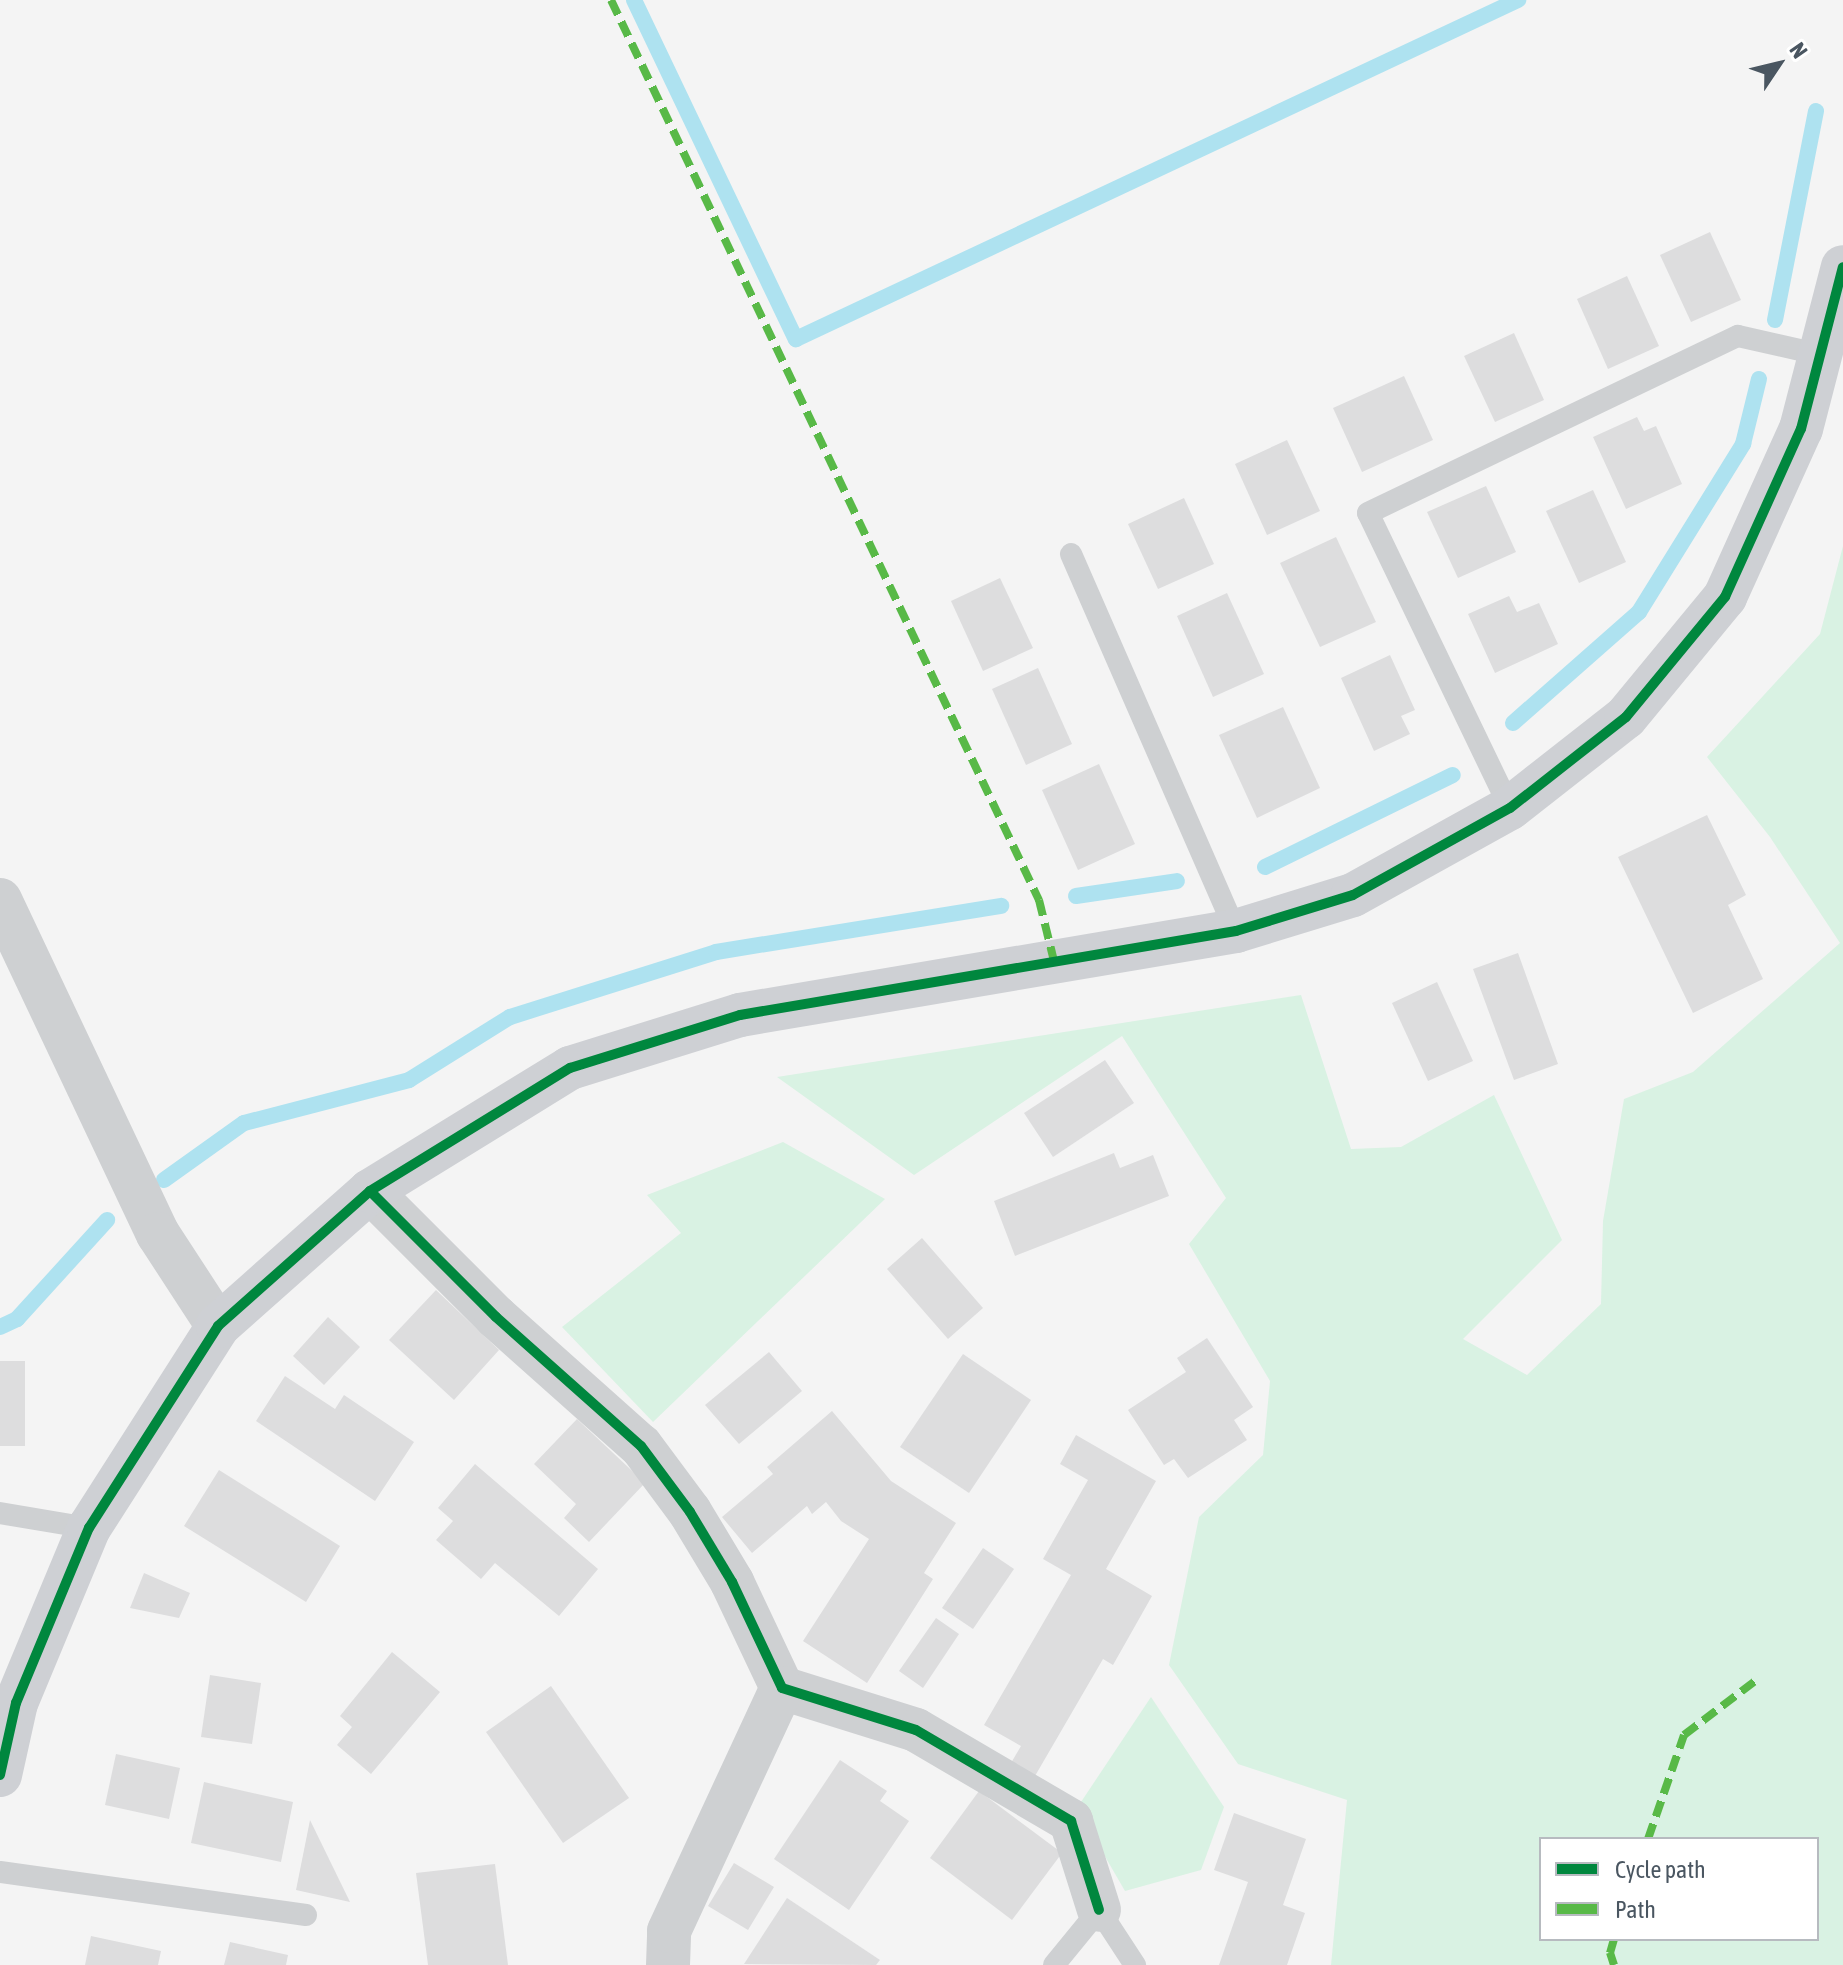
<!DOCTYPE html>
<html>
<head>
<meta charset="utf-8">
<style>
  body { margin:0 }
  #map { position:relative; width:1843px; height:1965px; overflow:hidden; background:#f4f4f4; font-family:"Asap Condensed",sans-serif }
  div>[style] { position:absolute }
  .green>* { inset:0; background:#d9f2e3 }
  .stream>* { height:16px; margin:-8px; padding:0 8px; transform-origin:8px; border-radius:8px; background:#aee2f0 }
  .building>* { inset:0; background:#ddddde }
  .lane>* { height:22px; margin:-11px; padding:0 11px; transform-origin:11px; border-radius:11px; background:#ced0d2 }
  .street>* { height:44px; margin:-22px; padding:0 22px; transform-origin:22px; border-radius:22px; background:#ced0d2 }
  .secondary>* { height:44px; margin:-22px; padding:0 22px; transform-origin:22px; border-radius:22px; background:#ced0d4 }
  .quiet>* { height:8px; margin-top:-4px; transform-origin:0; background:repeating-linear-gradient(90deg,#58b947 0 16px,transparent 0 24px) }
  .cycleway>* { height:10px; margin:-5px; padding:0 5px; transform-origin:5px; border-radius:5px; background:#00873e }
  span { translate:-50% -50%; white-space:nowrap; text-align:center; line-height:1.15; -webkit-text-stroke:6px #fff; paint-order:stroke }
  .legend { position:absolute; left:1539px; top:1837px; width:280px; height:104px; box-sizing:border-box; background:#fff; border:2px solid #b7bbc0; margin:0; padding:10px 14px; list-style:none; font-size:24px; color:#4a5661 }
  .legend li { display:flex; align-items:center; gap:16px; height:40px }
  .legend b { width:40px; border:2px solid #b7bbc0 }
  .north { position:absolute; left:1739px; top:24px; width:80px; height:80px; -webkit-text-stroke:6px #fff; paint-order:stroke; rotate:55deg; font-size:22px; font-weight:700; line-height:32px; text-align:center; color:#4a5661 }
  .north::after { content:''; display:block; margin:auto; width:28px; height:36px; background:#4a5661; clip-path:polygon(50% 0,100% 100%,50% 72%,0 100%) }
</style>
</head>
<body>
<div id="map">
  <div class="green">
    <div style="clip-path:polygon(evenodd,1843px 546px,1843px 1965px,1331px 1965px,1347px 1800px,1238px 1764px,1169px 1665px,1199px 1517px,1263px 1455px,1270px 1381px,1189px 1244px,1226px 1198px,1122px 1036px,914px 1175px,777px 1077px,1301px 995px,1351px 1149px,1401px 1147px,1494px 1095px,1562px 1240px,1463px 1339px,1527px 1375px,1601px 1304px,1603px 1221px,1624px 1099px,1693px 1072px,1840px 943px,1770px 837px,1707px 757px,1820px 634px,1843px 546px,1541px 1839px,1817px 1839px,1817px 1939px,1541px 1939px,1541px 1839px)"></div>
    <div style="clip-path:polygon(783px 1142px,885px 1199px,653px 1422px,562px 1327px,681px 1233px,647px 1195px)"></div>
    <div style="clip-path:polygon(1151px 1697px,1224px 1807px,1201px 1870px,1125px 1891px,1077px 1808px)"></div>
  </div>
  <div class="stream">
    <div style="left:634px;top:0;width:376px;rotate:64.5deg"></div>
    <div style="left:796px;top:339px;width:798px;rotate:-25.15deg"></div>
    <div style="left:1775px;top:320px;width:213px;rotate:-78.9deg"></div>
    <div style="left:1513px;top:723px;width:168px;rotate:-41.4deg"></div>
    <div style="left:1639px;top:612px;width:198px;rotate:-58.2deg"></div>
    <div style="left:1743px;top:444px;width:67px;rotate:-76.2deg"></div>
    <div style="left:1265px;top:867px;width:209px;rotate:-26.1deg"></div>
    <div style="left:1076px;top:896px;width:102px;rotate:-8.4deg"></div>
    <div style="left:164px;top:1180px;width:98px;rotate:-35.5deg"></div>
    <div style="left:244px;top:1123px;width:171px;rotate:-14.6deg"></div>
    <div style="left:409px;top:1080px;width:119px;rotate:-32deg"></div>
    <div style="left:510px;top:1017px;width:216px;rotate:-17.5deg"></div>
    <div style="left:716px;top:952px;width:289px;rotate:-9.2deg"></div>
    <div style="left:0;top:1327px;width:19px;rotate:-25deg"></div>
    <div style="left:17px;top:1319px;width:134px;rotate:-47.7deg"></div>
  </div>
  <div class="building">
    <div style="clip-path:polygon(1710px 232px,1741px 300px,1691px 322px,1660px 255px)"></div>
    <div style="clip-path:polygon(1627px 276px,1659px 346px,1608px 369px,1577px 299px)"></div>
    <div style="clip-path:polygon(1514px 333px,1544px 400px,1495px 422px,1464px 356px)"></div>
    <div style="clip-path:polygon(1404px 376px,1433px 440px,1362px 472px,1333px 408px)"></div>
    <div style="clip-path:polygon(1637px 417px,1644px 431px,1656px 426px,1682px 484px,1626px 509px,1593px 437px)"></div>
    <div style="clip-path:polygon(1287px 440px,1320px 511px,1267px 535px,1235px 464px)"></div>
    <div style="clip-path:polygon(1486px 486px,1516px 552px,1458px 578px,1427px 512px)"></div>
    <div style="clip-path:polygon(1593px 490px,1626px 562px,1579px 583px,1546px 511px)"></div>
    <div style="clip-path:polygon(1184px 498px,1214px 564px,1158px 589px,1128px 524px)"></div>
    <div style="clip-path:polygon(1336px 537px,1376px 622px,1320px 647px,1280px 563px)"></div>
    <div style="clip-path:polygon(1000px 578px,1033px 648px,983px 671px,951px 601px)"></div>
    <div style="clip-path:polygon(1227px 593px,1264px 674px,1213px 697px,1177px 616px)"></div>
    <div style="clip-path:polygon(1509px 596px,1517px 612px,1539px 603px,1558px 644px,1495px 673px,1468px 614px)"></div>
    <div style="clip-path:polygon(1390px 655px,1415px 710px,1401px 716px,1410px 734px,1374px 751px,1341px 678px)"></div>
    <div style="clip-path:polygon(1038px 668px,1072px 744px,1026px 765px,992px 689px)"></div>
    <div style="clip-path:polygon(1283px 707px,1320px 788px,1257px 818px,1219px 735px)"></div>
    <div style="clip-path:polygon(1099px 764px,1135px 844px,1078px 870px,1042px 790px)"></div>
    <div style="clip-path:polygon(1707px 815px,1746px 895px,1728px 905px,1763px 979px,1693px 1013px,1618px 857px)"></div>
    <div style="clip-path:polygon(1518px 953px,1558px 1064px,1514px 1080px,1473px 969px)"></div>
    <div style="clip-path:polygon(1437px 982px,1473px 1061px,1428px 1081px,1392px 1003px)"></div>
    <div style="clip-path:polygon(1105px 1060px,1134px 1103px,1053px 1157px,1024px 1113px)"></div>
    <div style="clip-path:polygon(1114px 1153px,1120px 1168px,1153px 1155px,1169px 1196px,1015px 1256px,994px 1201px)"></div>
    <div style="clip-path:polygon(922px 1238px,983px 1308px,948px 1339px,887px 1269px)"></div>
    <div style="clip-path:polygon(436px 1290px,499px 1350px,454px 1400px,389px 1340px)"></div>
    <div style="clip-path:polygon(328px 1317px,360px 1347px,324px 1385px,293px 1356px)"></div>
    <div style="clip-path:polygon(1207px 1338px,1253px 1407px,1234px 1420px,1247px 1440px,1188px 1478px,1174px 1459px,1164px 1465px,1128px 1410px,1186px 1372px,1177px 1358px)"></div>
    <div style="clip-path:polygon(769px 1352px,802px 1391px,739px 1444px,705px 1405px)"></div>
    <div style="clip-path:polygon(963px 1354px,1031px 1400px,969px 1493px,900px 1447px)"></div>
    <div style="clip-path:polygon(0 1361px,25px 1361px,25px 1446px,0 1446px)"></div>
    <div style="clip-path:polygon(285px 1376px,335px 1409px,344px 1395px,414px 1442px,375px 1501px,256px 1421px)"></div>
    <div style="clip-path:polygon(832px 1411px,891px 1481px,956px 1523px,924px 1573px,933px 1579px,867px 1683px,803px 1641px,869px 1539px,841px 1521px,826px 1502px,812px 1514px,807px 1506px,752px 1553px,722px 1517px,773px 1474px,767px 1467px)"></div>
    <div style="clip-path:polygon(577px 1419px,645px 1483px,589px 1542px,564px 1518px,576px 1504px,534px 1464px)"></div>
    <div style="clip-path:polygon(1076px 1435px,1156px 1481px,1106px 1569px,1152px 1596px,1113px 1665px,1103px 1659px,1035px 1776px,1011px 1763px,1021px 1746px,984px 1725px,1071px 1575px,1043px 1559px,1088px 1480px,1060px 1464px)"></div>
    <div style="clip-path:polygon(475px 1464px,598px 1569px,559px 1616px,495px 1563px,481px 1579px,436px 1540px,453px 1521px,438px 1508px)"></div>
    <div style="clip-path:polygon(219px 1470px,340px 1546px,306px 1602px,184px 1526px)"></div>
    <div style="clip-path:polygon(983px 1548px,1014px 1569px,973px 1629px,942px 1608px)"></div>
    <div style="clip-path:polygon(144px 1573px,190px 1593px,179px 1618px,130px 1608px)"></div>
    <div style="clip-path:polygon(936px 1618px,959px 1634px,923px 1688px,899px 1671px)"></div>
    <div style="clip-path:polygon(392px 1652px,440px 1692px,371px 1774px,337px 1745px,352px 1727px,340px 1716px)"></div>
    <div style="clip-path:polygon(210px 1675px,261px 1683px,252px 1744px,201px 1737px)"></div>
    <div style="clip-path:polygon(551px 1686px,629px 1798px,563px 1843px,486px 1732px)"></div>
    <div style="clip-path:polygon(116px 1754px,180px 1768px,169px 1819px,105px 1805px)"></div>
    <div style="clip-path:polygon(840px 1760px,887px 1791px,880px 1801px,909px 1821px,849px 1910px,774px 1859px)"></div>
    <div style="clip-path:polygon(204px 1782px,293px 1802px,281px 1862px,191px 1843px)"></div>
    <div style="clip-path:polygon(979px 1791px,1062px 1853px,1012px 1920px,930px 1858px)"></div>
    <div style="clip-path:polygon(1234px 1813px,1306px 1839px,1283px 1905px,1305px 1913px,1287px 1965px,1219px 1965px,1248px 1882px,1214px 1870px)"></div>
    <div style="clip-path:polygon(310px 1820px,350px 1902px,296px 1890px)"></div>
    <div style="clip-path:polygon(734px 1863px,774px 1887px,748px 1930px,708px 1906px)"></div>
    <div style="clip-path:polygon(495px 1864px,508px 1965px,428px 1965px,416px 1873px)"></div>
    <div style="clip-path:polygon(787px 1898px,880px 1960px,876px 1965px,744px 1964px)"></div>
    <div style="clip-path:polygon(91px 1936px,161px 1951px,158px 1965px,85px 1965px)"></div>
    <div style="clip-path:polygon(230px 1942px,288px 1955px,286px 1965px,224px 1965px)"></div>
  </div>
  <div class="lane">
    <div style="left:1071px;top:554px;width:412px;rotate:66.4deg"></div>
    <div style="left:1510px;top:808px;width:327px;rotate:-115.7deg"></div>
    <div style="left:1368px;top:513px;width:410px;rotate:-25.6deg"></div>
    <div style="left:1738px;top:336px;width:86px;rotate:12.7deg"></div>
    <div style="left:0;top:1513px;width:90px;rotate:9.6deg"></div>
    <div style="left:0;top:1872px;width:309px;rotate:8deg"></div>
    <div style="left:1054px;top:1965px;width:71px;rotate:-50.7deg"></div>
    <div style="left:1099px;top:1910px;width:66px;rotate:56.8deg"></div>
  </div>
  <div class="street">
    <div style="left:0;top:900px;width:369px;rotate:64.7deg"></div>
    <div style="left:158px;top:1234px;width:110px;rotate:56.9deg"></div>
    <div style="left:370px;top:1191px;width:178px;rotate:45deg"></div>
    <div style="left:496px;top:1317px;width:194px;rotate:41.7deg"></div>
    <div style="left:641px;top:1446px;width:82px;rotate:53.4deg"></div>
    <div style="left:690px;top:1512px;width:82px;rotate:59deg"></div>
    <div style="left:732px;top:1582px;width:117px;rotate:64.7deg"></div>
    <div style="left:782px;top:1688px;width:140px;rotate:17.4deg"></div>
    <div style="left:916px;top:1730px;width:180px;rotate:30.4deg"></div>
    <div style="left:1071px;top:1821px;width:93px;rotate:72.5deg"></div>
    <div style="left:668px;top:1965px;width:34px;rotate:-88deg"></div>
    <div style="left:669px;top:1931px;width:268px;rotate:-65.1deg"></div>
  </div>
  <div class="secondary">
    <div style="left:0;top:1775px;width:74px;rotate:-77.5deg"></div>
    <div style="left:16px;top:1703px;width:190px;rotate:-67.4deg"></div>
    <div style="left:89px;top:1528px;width:240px;rotate:-57.4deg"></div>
    <div style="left:218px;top:1326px;width:203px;rotate:-41.6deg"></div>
    <div style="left:370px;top:1191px;width:235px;rotate:-31.6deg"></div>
    <div style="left:570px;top:1068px;width:178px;rotate:-17.3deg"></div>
    <div style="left:740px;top:1015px;width:503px;rotate:-9.61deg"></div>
    <div style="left:1236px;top:931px;width:122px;rotate:-17.1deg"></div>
    <div style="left:1353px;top:895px;width:179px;rotate:-29deg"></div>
    <div style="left:1510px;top:808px;width:147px;rotate:-38.1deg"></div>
    <div style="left:1626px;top:717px;width:156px;rotate:-50.5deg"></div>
    <div style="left:1725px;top:597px;width:184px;rotate:-65.7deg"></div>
    <div style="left:1801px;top:429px;width:167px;rotate:-75.5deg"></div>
  </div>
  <div class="quiet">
    <div style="left:611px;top:0;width:997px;rotate:64.57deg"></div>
    <div style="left:1039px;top:900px;width:67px;rotate:76.2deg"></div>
    <div style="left:1648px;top:1839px;width:110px;rotate:-70.9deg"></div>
    <div style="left:1684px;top:1735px;width:94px;rotate:-37.2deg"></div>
    <div style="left:1614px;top:1965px;width:13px;rotate:-108deg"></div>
    <div style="left:1610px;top:1953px;width:15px;rotate:-74deg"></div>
  </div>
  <div class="cycleway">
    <div style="left:370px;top:1191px;width:178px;rotate:45deg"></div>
    <div style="left:496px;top:1317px;width:194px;rotate:41.7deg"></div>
    <div style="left:641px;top:1446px;width:82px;rotate:53.4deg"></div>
    <div style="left:690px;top:1512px;width:82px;rotate:59deg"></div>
    <div style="left:732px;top:1582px;width:117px;rotate:64.7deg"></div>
    <div style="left:782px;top:1688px;width:140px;rotate:17.4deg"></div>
    <div style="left:916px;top:1730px;width:180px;rotate:30.4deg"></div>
    <div style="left:1071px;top:1821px;width:93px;rotate:72.5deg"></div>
    <div style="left:0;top:1775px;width:74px;rotate:-77.5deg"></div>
    <div style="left:16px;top:1703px;width:190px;rotate:-67.4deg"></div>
    <div style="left:89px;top:1528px;width:240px;rotate:-57.4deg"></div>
    <div style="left:218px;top:1326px;width:203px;rotate:-41.6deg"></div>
    <div style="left:370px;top:1191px;width:235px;rotate:-31.6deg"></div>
    <div style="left:570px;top:1068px;width:178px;rotate:-17.3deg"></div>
    <div style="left:740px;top:1015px;width:503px;rotate:-9.61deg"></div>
    <div style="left:1236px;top:931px;width:122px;rotate:-17.1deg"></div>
    <div style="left:1353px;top:895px;width:179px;rotate:-29deg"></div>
    <div style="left:1510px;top:808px;width:147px;rotate:-38.1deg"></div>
    <div style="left:1626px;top:717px;width:156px;rotate:-50.5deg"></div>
    <div style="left:1725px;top:597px;width:184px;rotate:-65.7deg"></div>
    <div style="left:1801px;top:429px;width:167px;rotate:-75.5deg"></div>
  </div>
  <ul class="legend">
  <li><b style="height:10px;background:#00873e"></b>Cycle path</li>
  <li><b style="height:10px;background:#58b947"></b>Path</li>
  </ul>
  <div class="north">N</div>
</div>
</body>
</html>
